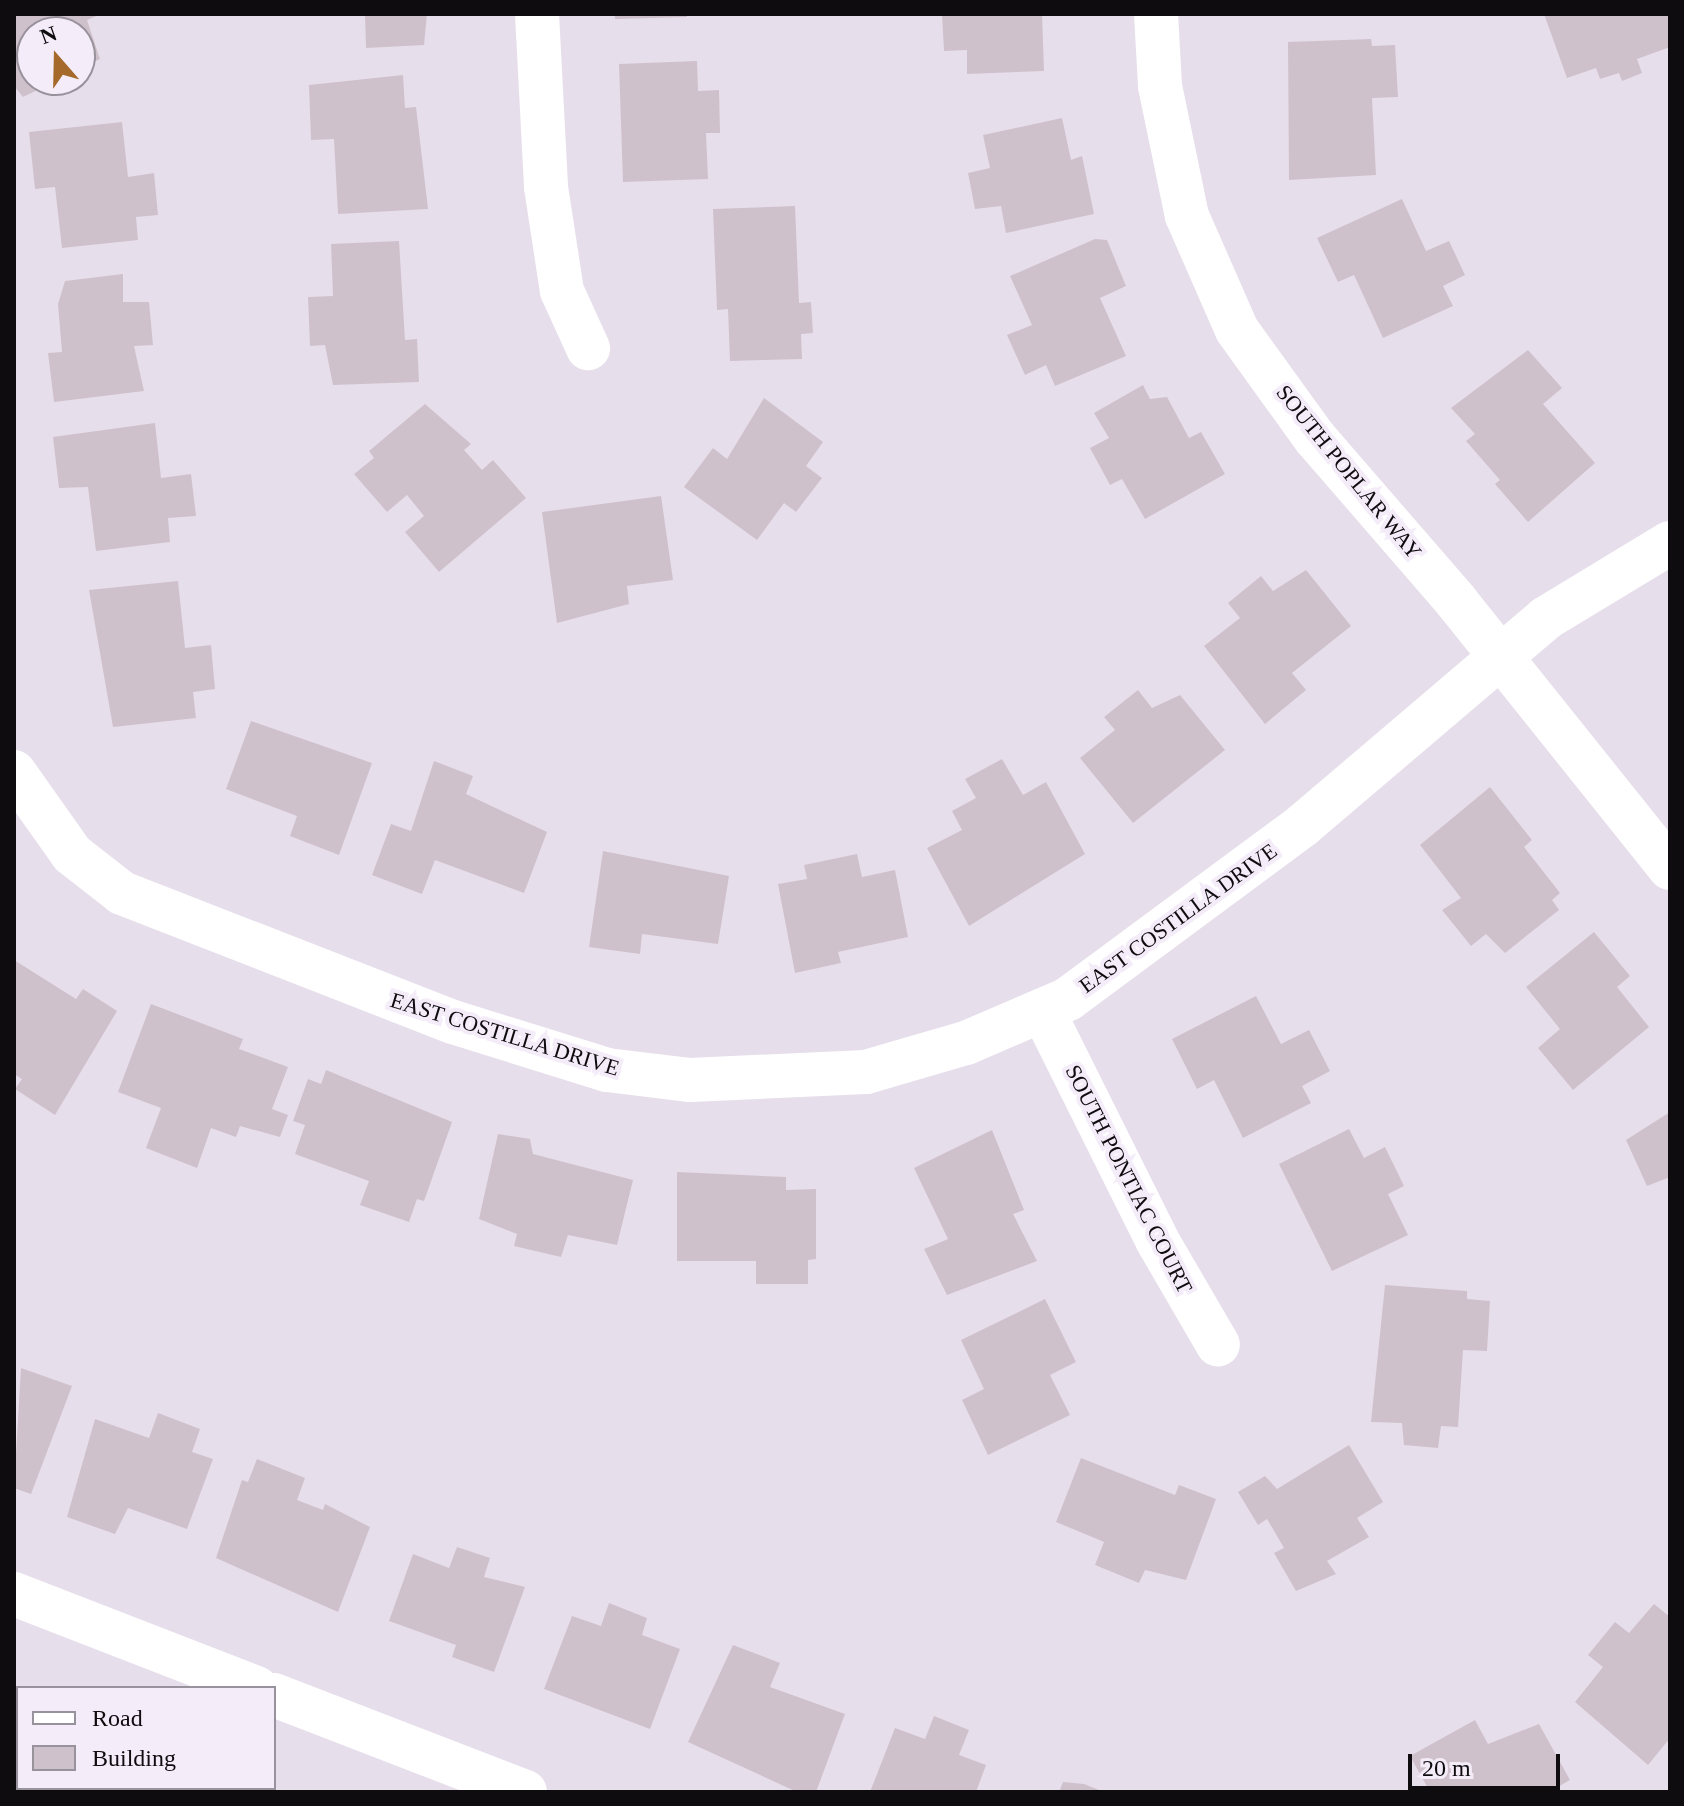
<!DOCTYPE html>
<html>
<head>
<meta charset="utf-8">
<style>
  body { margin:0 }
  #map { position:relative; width:1684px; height:1806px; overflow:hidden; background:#e7deec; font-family:Georgia,serif }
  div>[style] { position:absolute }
  .building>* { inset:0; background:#cfc1cb }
  .street>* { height:44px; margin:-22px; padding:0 22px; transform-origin:22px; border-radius:22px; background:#fff }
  span { translate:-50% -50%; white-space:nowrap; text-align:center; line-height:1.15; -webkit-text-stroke:8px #f4ecf9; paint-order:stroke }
  .street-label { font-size:22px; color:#0f0c10 }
  .frame { position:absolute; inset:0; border:16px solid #0f0c10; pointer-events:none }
  .legend { position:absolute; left:16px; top:1686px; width:260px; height:104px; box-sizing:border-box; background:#f4ecf9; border:2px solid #98929c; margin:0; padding:10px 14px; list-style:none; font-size:24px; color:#0f0c10 }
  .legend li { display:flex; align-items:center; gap:16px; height:40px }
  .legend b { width:40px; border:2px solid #98929c }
  .north { position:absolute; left:16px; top:16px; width:80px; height:80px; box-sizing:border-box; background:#f4ecf9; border:2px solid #98929c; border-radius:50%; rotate:340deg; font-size:22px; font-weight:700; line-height:32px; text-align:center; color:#0f0c10 }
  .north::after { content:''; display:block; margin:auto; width:28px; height:36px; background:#a4692b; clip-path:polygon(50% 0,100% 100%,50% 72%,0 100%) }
  .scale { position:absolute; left:1408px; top:1754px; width:152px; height:36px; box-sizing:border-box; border:4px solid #0f0c10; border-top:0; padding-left:10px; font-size:24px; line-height:28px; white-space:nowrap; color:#0f0c10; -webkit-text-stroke:6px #f4ecf9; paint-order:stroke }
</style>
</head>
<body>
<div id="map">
  <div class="building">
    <div style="clip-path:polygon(14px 14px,101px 14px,87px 20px,100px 59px,80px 69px,80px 32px,32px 32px,32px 80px,58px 80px,23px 97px,14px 86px)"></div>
    <div style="clip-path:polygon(365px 14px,427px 14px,424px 45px,366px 48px)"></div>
    <div style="clip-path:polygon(615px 14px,687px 14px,687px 17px,615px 19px)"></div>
    <div style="clip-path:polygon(942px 14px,1042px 14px,1044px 71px,967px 74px,967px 50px,944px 51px)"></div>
    <div style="clip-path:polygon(1544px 14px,1669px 14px,1670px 47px,1637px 59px,1642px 73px,1622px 81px,1619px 73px,1600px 79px,1596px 68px,1567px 78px)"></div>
    <div style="clip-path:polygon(1371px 39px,1372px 46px,1395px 45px,1398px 97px,1372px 98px,1376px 175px,1289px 180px,1288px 42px)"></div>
    <div style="clip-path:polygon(697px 61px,698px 91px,719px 90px,720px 133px,706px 133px,708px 179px,623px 182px,619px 64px)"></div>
    <div style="clip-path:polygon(403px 75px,405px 108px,416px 107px,428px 209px,338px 214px,334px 139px,311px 140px,309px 85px)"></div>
    <div style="clip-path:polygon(1062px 118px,1071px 160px,1082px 156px,1094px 214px,1006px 233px,1001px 206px,975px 209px,968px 173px,990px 168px,983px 135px)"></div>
    <div style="clip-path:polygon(122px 122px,128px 177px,154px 173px,158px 215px,136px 217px,138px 240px,62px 248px,55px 187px,35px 189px,29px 132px)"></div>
    <div style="clip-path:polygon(1402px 199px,1426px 251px,1449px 241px,1465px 275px,1443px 286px,1453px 306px,1383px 338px,1354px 275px,1338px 282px,1317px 238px)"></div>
    <div style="clip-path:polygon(795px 206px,799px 303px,811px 302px,813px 333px,801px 334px,802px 359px,730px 361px,728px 309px,717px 310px,713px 209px)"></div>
    <div style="clip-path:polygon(1095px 239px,1107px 240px,1126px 286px,1100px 298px,1126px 356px,1055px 386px,1046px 365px,1025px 375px,1007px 335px,1032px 325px,1010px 276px)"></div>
    <div style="clip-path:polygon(399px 241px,405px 340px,417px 339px,419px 382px,333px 385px,325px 345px,310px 346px,308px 297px,333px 296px,331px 244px)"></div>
    <div style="clip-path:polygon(123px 274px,123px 302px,149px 302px,153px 345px,134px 346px,144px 391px,54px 402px,48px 353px,62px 352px,58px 304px,65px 281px)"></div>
    <div style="clip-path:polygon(1528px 350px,1562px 388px,1543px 404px,1595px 463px,1528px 522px,1495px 484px,1500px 480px,1466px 441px,1475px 434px,1451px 408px)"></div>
    <div style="clip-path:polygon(1143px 385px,1150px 399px,1167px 397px,1189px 438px,1201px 432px,1225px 474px,1145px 519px,1122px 479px,1110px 485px,1090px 448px,1109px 438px,1094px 413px)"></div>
    <div style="clip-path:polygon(764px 398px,823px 442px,806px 466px,822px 478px,796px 512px,784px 503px,757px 540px,684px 487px,713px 448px,727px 459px)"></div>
    <div style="clip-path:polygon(425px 404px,471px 444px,464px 450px,482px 470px,493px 460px,526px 498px,439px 572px,405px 532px,424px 516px,407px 495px,387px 512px,354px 474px,374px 458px,369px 451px)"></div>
    <div style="clip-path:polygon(155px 423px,161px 478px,191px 474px,196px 516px,168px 518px,170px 542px,96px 551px,88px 487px,59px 488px,53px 437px)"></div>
    <div style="clip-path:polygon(661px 496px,673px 580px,627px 586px,629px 604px,557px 623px,542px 512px)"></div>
    <div style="clip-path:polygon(1306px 570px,1351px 626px,1292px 673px,1306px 690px,1265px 724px,1204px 646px,1240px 618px,1228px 603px,1261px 576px,1273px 591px)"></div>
    <div style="clip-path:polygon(178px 581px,185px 648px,211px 645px,215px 689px,193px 692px,196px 718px,113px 727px,89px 590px)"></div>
    <div style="clip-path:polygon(1138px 690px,1152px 708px,1180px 695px,1225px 750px,1133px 823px,1080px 758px,1115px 730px,1104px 717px)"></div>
    <div style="clip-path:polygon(251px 721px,372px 763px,339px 855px,290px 836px,297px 816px,226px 789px)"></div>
    <div style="clip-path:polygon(1002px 759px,1023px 795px,1046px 782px,1085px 854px,969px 926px,927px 848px,962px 830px,952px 811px,976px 798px,965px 779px)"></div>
    <div style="clip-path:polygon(434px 761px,473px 776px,466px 794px,547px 832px,524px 893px,435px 860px,422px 894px,372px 875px,391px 824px,411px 831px)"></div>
    <div style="clip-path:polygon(1490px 787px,1532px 840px,1524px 847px,1560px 893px,1552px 900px,1559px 910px,1505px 953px,1486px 934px,1471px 946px,1442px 910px,1461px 898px,1420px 845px)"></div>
    <div style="clip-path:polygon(603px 851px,729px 876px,718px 944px,642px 934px,640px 954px,589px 947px)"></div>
    <div style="clip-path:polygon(857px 854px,862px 877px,895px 870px,908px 937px,838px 952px,841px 963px,795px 973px,778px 884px,807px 879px,804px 865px)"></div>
    <div style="clip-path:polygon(1594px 932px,1630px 976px,1617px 987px,1649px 1027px,1573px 1090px,1538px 1048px,1560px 1029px,1526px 987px)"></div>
    <div style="clip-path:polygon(14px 960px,76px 999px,83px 989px,117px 1011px,55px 1115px,15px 1089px,22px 1079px,14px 1074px)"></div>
    <div style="clip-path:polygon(1256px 996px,1281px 1044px,1309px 1030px,1330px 1071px,1302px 1086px,1311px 1103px,1243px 1138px,1214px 1080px,1197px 1089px,1172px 1039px)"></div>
    <div style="clip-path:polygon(151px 1004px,243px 1039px,239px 1049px,288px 1067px,272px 1109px,288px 1115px,280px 1137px,240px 1126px,236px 1137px,211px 1128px,197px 1168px,146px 1148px,161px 1108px,118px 1092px)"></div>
    <div style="clip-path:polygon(326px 1070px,452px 1122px,424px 1201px,417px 1199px,409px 1222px,360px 1205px,369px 1181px,295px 1154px,305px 1125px,293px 1121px,308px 1079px,321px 1084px)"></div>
    <div style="clip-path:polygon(1670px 1112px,1670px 1177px,1647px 1186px,1626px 1140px)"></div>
    <div style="clip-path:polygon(1349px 1129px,1364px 1158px,1385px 1147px,1404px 1186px,1388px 1194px,1408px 1235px,1332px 1271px,1279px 1164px)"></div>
    <div style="clip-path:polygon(992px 1130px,1024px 1210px,1013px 1214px,1037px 1261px,947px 1295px,924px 1249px,948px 1239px,914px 1168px)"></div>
    <div style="clip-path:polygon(498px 1134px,530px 1139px,533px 1154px,633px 1180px,617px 1245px,568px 1235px,561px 1257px,514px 1246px,517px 1234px,479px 1219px)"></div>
    <div style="clip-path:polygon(677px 1172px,786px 1177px,786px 1190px,816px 1189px,816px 1259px,808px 1260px,808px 1284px,756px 1284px,756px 1261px,677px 1261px)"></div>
    <div style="clip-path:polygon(1385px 1285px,1467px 1291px,1467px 1299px,1490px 1301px,1487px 1351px,1463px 1350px,1458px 1427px,1441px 1426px,1438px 1448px,1404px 1445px,1402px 1423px,1371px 1422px)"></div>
    <div style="clip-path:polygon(1045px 1299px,1076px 1362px,1050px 1375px,1070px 1415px,988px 1455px,962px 1400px,984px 1389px,961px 1340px)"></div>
    <div style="clip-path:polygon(21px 1368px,72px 1386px,31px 1494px,14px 1488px)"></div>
    <div style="clip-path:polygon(158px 1413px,200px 1429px,192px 1452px,213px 1459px,187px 1529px,128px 1508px,115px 1534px,67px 1517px,95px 1419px,149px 1438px)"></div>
    <div style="clip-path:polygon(1349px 1445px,1383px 1502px,1357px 1518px,1369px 1537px,1327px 1561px,1336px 1574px,1296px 1591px,1274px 1553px,1284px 1548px,1267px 1519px,1258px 1525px,1238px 1492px,1265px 1476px,1277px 1489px)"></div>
    <div style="clip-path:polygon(1081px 1458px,1175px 1495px,1179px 1485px,1216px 1499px,1186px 1580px,1145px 1570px,1139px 1583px,1095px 1565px,1104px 1542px,1056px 1522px)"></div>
    <div style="clip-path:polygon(257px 1459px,305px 1478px,297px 1500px,323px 1510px,325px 1504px,370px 1527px,338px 1612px,216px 1558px,242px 1480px,248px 1482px)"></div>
    <div style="clip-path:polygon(457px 1547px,490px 1558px,484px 1577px,525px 1587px,494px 1672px,452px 1657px,456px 1645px,389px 1621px,413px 1554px,449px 1568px)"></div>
    <div style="clip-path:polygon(609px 1603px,647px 1618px,642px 1635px,680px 1649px,650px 1729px,544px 1689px,572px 1616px,601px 1626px)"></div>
    <div style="clip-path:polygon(1654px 1604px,1670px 1617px,1670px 1738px,1648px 1765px,1575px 1702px,1603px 1667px,1588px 1655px,1615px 1622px,1629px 1633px)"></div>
    <div style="clip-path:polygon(733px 1645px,780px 1663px,770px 1687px,845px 1714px,816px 1792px,797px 1792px,688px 1742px)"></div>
    <div style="clip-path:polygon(934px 1716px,969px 1730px,959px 1755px,986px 1765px,976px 1792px,870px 1792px,895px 1728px,925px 1739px)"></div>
    <div style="clip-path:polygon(1475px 1720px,1488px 1744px,1539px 1724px,1570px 1780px,1549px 1792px,1430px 1792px,1410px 1756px)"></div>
    <div style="clip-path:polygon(18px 1741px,18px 1788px,148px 1788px,14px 1792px)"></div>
    <div style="clip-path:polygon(1063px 1782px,1084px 1784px,1104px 1792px,1059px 1792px)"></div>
    <div style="clip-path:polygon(187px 1788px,230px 1788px,240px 1792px,185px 1792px)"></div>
  </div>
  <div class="street">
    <div style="left:537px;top:14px;width:173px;rotate:87deg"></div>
    <div style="left:546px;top:187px;width:105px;rotate:81.3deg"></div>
    <div style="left:562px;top:291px;width:63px;rotate:65.5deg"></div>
    <div style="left:1156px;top:14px;width:72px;rotate:86.8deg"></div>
    <div style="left:1160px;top:86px;width:133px;rotate:78.3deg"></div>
    <div style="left:1187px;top:216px;width:124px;rotate:66.3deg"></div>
    <div style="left:1237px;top:330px;width:133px;rotate:54.2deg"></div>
    <div style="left:1315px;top:438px;width:216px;rotate:49.1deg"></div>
    <div style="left:1456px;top:601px;width:342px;rotate:51.3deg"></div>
    <div style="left:14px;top:772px;width:100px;rotate:54.7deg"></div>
    <div style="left:72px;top:854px;width:63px;rotate:38deg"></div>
    <div style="left:122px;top:893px;width:355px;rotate:21.3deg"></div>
    <div style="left:453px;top:1022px;width:161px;rotate:17.3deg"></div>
    <div style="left:607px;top:1070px;width:84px;rotate:6.9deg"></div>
    <div style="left:690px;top:1080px;width:176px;rotate:-2.6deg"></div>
    <div style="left:866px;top:1072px;width:104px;rotate:-16.2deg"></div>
    <div style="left:966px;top:1043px;width:111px;rotate:-23.3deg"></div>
    <div style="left:1068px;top:999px;width:292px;rotate:-36.5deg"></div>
    <div style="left:1303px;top:825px;width:319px;rotate:-40.4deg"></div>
    <div style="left:1546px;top:618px;width:145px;rotate:-31.2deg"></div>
    <div style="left:1043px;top:1011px;width:256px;rotate:63.5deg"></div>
    <div style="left:1157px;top:1240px;width:121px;rotate:59.8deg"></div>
    <div style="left:14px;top:1594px;width:260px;rotate:21.2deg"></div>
    <div style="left:274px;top:1695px;width:269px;rotate:21.1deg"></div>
  </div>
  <div class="street-label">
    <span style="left:1349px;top:472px;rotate:51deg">SOUTH POPLAR WAY</span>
    <span style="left:1178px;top:918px;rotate:-36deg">EAST COSTILLA DRIVE</span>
    <span style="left:505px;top:1034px;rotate:17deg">EAST COSTILLA DRIVE</span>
    <span style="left:1129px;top:1179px;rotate:63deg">SOUTH PONTIAC COURT</span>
  </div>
  <div class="frame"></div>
  <ul class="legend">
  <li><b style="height:10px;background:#fff"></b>Road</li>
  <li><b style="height:22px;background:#cfc1cb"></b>Building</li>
  </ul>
  <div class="north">N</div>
  <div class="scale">20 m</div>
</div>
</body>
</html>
